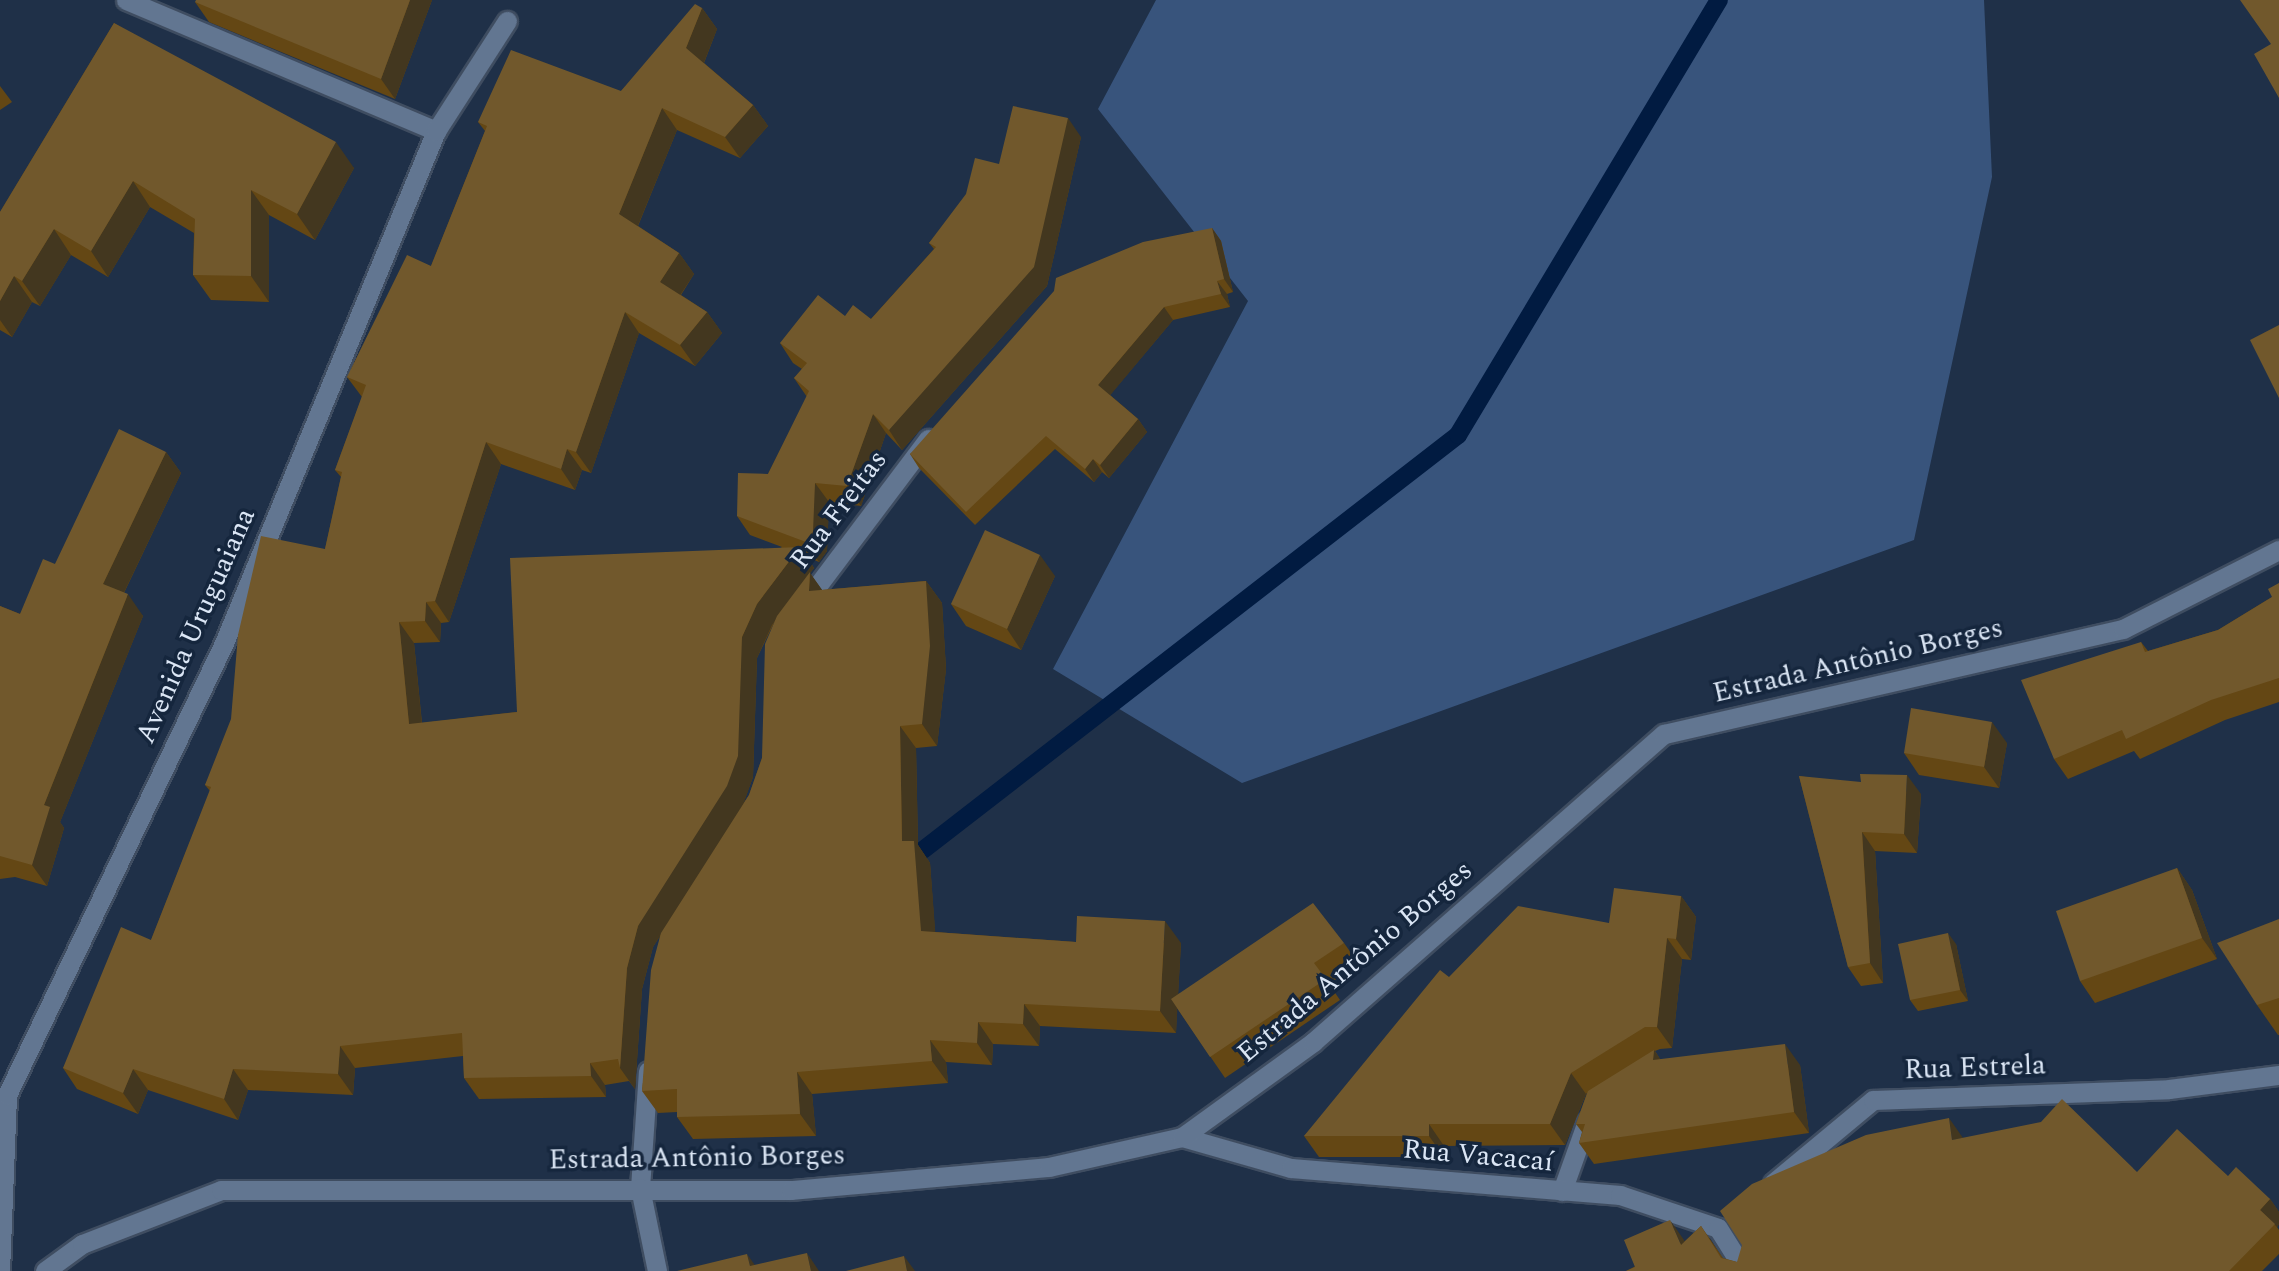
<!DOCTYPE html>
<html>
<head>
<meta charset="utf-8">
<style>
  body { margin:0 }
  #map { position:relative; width:2279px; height:1271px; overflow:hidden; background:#1f3048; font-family:Spectral,serif }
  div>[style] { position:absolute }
  .green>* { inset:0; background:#38547c }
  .stream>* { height:18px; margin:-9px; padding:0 9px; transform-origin:9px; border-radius:9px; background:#011b41 }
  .roads { filter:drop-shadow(2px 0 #3f4d61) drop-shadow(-2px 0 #3f4d61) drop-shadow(0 2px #3f4d61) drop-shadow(0 -2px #3f4d61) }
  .service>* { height:19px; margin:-9.5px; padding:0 9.5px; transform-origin:9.5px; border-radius:9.5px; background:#627691 }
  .minor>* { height:19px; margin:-9.5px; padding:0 9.5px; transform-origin:9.5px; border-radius:9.5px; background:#627691 }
  .tertiary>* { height:19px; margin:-9.5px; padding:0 9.5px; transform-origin:9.5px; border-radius:9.5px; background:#627691 }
  .wall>* { inset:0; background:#644714 }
  .shaded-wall>* { inset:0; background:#43371f }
  .building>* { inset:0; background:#71582c }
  span { translate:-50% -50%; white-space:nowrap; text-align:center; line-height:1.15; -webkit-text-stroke:7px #15263d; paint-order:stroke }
  .street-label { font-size:28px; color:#dbe6f5 }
</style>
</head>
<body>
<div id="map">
  <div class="green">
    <div style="clip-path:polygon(1156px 0,1984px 0,1992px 177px,1914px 540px,1242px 783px,1053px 669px,1248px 301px,1098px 109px)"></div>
  </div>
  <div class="stream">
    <div style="left:923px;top:850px;width:677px;rotate:-37.8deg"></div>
    <div style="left:1458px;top:435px;width:507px;rotate:-59.04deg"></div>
  </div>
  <div class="roads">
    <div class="service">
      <div style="left:126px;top:0;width:337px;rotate:22.9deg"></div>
      <div style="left:803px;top:605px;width:208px;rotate:-53deg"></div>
      <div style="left:1773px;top:1183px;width:130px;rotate:-39.7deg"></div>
      <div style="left:1873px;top:1100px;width:296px;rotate:-2.1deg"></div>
      <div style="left:2169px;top:1089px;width:111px;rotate:-7.3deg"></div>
      <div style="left:640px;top:1188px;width:117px;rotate:-86.1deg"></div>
      <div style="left:1562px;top:1191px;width:74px;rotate:-70.3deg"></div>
    </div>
    <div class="minor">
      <div style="left:1182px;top:1137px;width:113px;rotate:15.9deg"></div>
      <div style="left:1291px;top:1168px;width:330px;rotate:4.7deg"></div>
      <div style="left:1620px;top:1195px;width:103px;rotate:18.6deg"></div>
      <div style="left:1718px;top:1228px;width:51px;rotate:57.9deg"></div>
      <div style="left:640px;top:1188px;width:85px;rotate:78.4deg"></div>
      <div style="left:0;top:1271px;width:176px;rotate:-87.7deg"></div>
      <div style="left:7px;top:1095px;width:501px;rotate:-64.35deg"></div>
      <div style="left:224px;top:643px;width:554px;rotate:-67.51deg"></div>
      <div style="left:436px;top:131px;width:131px;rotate:-57.2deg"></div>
    </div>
    <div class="tertiary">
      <div style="left:45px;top:1271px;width:46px;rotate:-36.1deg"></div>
      <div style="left:82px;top:1244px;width:149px;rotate:-21.2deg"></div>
      <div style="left:221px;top:1190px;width:570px"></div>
      <div style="left:791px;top:1190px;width:259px;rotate:-5.1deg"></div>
      <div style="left:1049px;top:1167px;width:136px;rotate:-12.7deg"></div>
      <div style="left:1182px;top:1137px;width:162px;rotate:-35.9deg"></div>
      <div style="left:1313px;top:1042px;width:467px;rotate:-41.3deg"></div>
      <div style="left:1664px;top:734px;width:471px;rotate:-12.9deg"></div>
      <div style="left:2123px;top:629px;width:175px;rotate:-26.9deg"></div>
    </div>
  </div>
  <div class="wall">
    <div style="clip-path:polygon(432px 0,395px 99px,209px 22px,195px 2px)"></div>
    <div style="clip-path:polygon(evenodd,702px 8px,717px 29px,704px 63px,753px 105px,768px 126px,740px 158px,677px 130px,638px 226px,679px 253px,694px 274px,681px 295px,707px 312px,722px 333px,695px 366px,639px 333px,591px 473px,582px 470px,575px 490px,501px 464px,449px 622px,441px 623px,440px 642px,414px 643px,422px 723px,517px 712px,782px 547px,750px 535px,737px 516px,768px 474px,807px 397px,794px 378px,802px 369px,793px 363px,780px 343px,845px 316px,871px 319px,934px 249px,929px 243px,999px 164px,1081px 137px,1047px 286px,902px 450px,886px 433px,861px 506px,829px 502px,827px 551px,819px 562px,807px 557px,814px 568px,810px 573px,822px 590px,926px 581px,942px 603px,946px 669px,937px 746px,916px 748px,918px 845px,930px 863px,935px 932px,1076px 942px,1181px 943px,1178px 994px,1344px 943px,1359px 964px,1329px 984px,1340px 1000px,1225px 1078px,1177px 1008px,1176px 1033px,1040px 1026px,1039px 1046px,993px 1044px,992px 1065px,946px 1062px,948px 1083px,812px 1094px,816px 1136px,693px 1139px,677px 1117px,677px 1112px,658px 1113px,642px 1091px,660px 936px,653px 947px,642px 989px,635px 1089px,629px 1081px,605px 1085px,606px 1097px,479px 1099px,464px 1078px,463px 1056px,355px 1068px,353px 1095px,248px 1090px,238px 1120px,148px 1090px,138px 1114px,77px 1089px,63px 1068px,151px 940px,210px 791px,205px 785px,325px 549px,341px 477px,335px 470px,362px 397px,347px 377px,431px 266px,485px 131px,478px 122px,621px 91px,702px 8px,775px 621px,762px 758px,749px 795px,743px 804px,753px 777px,757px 658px,775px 621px)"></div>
    <div style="clip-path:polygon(114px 23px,354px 168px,315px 240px,269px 215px,269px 302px,211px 300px,193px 275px,194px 233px,150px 207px,108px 277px,71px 255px,40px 306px,32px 302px,12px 337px,0 330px,0 212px)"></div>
    <div style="clip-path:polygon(0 86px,12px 102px,0 110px)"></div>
    <div style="clip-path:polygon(1212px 228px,1221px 241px,1233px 292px,1227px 294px,1230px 307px,1173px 320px,1110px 395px,1138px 419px,1147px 432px,1109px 478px,1102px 472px,1094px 482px,1055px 449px,975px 525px,919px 468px,910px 454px)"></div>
    <div style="clip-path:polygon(166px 452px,181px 473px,124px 593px,143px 616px,60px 822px,64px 828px,47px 886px,15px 877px,0 879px,0 606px,20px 614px,55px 564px)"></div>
    <div style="clip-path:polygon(1055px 576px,1021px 650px,966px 626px,951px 604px)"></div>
    <div style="clip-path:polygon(2279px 583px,2279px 702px,2225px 720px,2140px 759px,2134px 751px,2068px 779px,2054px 759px,2141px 642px,2148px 651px,2218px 630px,2272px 597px)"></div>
    <div style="clip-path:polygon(2007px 743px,1999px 788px,1919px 775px,1904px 753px)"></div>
    <div style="clip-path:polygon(1799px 776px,1921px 794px,1917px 853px,1875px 851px,1883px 983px,1861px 986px,1848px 967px)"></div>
    <div style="clip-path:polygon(2177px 868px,2192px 890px,2217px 959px,2095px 1003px,2080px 981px)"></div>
    <div style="clip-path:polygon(1681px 896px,1696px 917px,1691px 960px,1682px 959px,1672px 1048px,1660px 1049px,1655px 1051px,1660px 1059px,1800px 1065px,1809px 1133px,1594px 1164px,1579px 1143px,1582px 1132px,1576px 1124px,1587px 1093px,1586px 1094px,1565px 1145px,1444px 1146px,1444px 1157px,1319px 1157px,1304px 1136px,1449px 977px,1609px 923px)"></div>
    <div style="clip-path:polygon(2279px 919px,2279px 1035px,2278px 1035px,2257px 1005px)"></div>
    <div style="clip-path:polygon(1956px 944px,1968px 1001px,1918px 1011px,1910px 1000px)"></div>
    <div style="clip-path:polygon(1963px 1138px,2137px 1172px,2228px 1176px,2270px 1199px,2279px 1212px,2279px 1224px,2277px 1227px,2279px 1230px,2279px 1254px,2262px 1271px,1626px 1271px,1685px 1241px,1701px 1226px,1723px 1258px,1737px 1262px)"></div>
  </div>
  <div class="shaded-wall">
    <div style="clip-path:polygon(410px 0,432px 0,395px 99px,381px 79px)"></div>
    <div style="clip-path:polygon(702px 8px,717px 29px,701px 70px,686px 48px)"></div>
    <div style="clip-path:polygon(753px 105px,768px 126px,740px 158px,725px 137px)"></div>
    <div style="clip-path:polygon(662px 108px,677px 130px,634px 235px,619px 214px)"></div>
    <div style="clip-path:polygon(1068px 118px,1081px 137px,1047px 286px,902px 450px,889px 430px)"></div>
    <div style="clip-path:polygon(336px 142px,354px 168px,315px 240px,297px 214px)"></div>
    <div style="clip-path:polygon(133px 181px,150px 207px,108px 277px,91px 251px)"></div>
    <div style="clip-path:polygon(251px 190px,269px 215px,269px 302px,251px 276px)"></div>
    <div style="clip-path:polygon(1212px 228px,1221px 241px,1233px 292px,1224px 279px)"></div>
    <div style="clip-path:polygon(54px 229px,71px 255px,40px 306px,22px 281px)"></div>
    <div style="clip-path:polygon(679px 253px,694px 274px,675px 303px,660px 282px)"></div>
    <div style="clip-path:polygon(14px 276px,32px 302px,12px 337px,0 320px,0 301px)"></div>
    <div style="clip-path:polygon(1217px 281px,1227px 294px,1230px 307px,1221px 294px)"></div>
    <div style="clip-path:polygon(1164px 307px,1173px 320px,1107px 399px,1098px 385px)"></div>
    <div style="clip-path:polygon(625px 312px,639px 333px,591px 473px,576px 452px)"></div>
    <div style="clip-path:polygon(707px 312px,722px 333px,695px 366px,680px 345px)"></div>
    <div style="clip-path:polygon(873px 414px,886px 433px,861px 506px,847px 486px)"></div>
    <div style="clip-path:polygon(1138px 419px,1147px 432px,1109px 478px,1100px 465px)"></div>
    <div style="clip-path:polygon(486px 442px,501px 464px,449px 622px,435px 601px)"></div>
    <div style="clip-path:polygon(567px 449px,582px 470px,575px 490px,561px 469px)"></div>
    <div style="clip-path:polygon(166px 452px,181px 473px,118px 605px,103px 584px)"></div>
    <div style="clip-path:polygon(1093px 459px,1102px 472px,1094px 482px,1085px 469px)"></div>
    <div style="clip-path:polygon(815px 483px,829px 502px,827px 551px,819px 562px,806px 542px)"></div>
    <div style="clip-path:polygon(800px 547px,814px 568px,810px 573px,825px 594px,809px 591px,810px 574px,772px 625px,757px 658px,753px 777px,742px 808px,653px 947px,642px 989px,635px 1089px,620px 1068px,627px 968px,638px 926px,742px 637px,757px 604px)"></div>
    <div style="clip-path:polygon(1040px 555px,1055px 576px,1021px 650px,1007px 629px)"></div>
    <div style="clip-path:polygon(926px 581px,942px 603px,946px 669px,937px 746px,922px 724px)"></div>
    <div style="clip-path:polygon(128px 594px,143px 616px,60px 822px,64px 828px,47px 886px,32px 865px,44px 805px)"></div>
    <div style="clip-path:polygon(426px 602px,441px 623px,440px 642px,425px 621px)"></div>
    <div style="clip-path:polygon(399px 622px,414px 643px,424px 746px,409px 724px)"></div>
    <div style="clip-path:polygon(1992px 722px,2007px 743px,1999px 788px,1984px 767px)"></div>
    <div style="clip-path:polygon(900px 726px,916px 748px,918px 845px,930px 863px,937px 954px,921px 931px,902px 841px)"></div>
    <div style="clip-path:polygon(1907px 775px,1921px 794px,1917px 853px,1904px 834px)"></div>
    <div style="clip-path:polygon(1862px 832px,1875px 851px,1883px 983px,1870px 963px)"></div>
    <div style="clip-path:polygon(2177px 868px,2192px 890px,2217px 959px,2202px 938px)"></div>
    <div style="clip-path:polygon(1681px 896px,1696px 917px,1691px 960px,1676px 939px)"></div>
    <div style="clip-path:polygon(1165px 921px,1181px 943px,1176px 1033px,1160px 1011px)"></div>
    <div style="clip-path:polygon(1948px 933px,1956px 944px,1968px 1001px,1960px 990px)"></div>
    <div style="clip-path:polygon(1667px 938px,1682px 959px,1672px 1048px,1657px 1027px)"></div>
    <div style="clip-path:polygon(1024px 1004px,1040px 1026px,1039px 1046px,1023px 1024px)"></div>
    <div style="clip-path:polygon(978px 1022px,993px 1044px,992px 1065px,977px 1043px)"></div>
    <div style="clip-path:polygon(930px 1040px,946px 1062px,948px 1083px,932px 1061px)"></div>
    <div style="clip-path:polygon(1785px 1044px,1800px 1065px,1809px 1133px,1794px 1112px)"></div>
    <div style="clip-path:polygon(340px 1046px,355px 1068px,353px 1095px,338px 1074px)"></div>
    <div style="clip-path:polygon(1654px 1050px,1669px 1072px,1653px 1060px)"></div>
    <div style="clip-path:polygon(590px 1063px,605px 1085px,606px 1097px,591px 1076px)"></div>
    <div style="clip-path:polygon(133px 1069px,148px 1090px,138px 1114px,123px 1093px)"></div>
    <div style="clip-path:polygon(233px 1069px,248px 1090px,238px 1120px,224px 1099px)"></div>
    <div style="clip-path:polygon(797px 1072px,812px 1094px,816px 1136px,800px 1114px)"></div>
    <div style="clip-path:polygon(1571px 1073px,1586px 1094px,1565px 1145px,1550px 1124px)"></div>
    <div style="clip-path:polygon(1949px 1118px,1963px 1138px,1952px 1140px)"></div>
    <div style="clip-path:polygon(1429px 1124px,1444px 1146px,1444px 1157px,1429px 1136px)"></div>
    <div style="clip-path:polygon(2270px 1199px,2279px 1212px,2279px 1224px,2277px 1227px,2260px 1210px)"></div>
    <div style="clip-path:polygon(1670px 1220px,1684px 1240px,1695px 1265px,1681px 1245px)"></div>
    <div style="clip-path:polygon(807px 1253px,819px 1271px,811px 1271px)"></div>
    <div style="clip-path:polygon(747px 1254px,759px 1271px,750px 1266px)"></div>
    <div style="clip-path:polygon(904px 1256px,915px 1271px,907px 1271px)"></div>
  </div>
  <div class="building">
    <div style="clip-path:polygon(196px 0,410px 0,381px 79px,195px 2px)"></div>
    <div style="clip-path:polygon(2240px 0,2279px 0,2279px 98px,2254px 54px,2271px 44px)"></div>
    <div style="clip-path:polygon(695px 4px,702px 8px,686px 48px,753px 105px,725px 137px,662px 108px,619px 214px,679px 253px,660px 282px,707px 312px,680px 345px,625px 312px,576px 452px,567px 449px,561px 469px,486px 442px,435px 601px,426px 602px,425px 621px,399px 622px,409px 724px,517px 712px,510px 558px,800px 547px,757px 604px,742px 637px,738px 756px,727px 786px,638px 926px,627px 968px,620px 1068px,618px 1059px,590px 1063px,591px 1076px,464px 1078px,462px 1033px,340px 1046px,338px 1074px,233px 1069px,224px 1099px,133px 1069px,123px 1093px,63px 1068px,121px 927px,151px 940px,211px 787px,205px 785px,231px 719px,238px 635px,261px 536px,325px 549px,342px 472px,335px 470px,366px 385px,347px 377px,407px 255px,431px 266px,487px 126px,478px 122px,511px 50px,621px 91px)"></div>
    <div style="clip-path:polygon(114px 23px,336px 142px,297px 214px,251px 190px,251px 276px,193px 275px,195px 219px,133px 181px,91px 251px,54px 229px,22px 281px,14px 276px,0 301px,0 212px)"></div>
    <div style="clip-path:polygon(1013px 106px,1068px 118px,1034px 267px,889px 430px,873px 414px,847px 486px,815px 483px,813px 532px,806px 542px,737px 516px,738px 473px,768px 474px,809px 391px,794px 378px,807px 363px,780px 343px,818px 295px,845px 316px,853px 305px,871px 319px,936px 247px,929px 243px,966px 194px,975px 158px,999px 164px)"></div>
    <div style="clip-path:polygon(1212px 228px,1224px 279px,1217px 281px,1221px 294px,1164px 307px,1098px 385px,1138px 419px,1100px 465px,1093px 459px,1085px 469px,1046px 436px,966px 512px,910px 454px,1054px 291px,1056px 278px,1143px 242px)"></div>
    <div style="clip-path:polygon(2279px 325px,2279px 398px,2250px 340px)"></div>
    <div style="clip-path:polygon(119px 429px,166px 452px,103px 584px,128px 594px,44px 805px,50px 807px,32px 865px,0 856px,0 606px,20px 614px,43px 559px,55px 564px)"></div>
    <div style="clip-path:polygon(985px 530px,1040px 555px,1007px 629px,951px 604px)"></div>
    <div style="clip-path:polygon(810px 572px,809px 591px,926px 581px,930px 646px,922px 724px,900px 726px,902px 841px,914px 841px,921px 931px,1076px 942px,1077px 916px,1165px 921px,1160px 1011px,1024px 1004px,1023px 1024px,978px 1022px,977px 1043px,930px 1040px,932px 1061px,797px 1072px,800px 1114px,677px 1117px,677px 1089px,642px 1091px,651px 970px,661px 933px,749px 795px,762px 758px,765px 644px,777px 616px)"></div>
    <div style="clip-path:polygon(2279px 583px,2279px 678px,2211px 700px,2126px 739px,2122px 730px,2054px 759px,2021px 680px,2141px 642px,2145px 652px,2218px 630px,2272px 597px,2268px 589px)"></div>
    <div style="clip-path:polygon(1911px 708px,1992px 722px,1984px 767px,1904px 753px)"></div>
    <div style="clip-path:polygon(1860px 774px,1907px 775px,1904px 834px,1862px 832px,1870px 963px,1848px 967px,1799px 776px,1861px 782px)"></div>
    <div style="clip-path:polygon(2177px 868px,2202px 938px,2080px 981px,2056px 911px)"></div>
    <div style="clip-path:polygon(1614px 888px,1681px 896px,1676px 939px,1667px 938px,1657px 1027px,1645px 1027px,1571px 1073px,1550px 1124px,1429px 1124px,1429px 1136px,1304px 1136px,1440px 970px,1449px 977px,1518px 906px,1609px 923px)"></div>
    <div style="clip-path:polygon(1313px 903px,1344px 943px,1314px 963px,1326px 979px,1210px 1057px,1171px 999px)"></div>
    <div style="clip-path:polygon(2279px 919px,2279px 998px,2257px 1005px,2217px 943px)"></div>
    <div style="clip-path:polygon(1948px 933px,1960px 990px,1910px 1000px,1898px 944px)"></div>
    <div style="clip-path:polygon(1785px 1044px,1794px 1112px,1579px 1143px,1585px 1124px,1576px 1124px,1588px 1091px,1654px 1050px,1653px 1060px)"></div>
    <div style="clip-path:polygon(2062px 1099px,2137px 1172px,2177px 1129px,2228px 1176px,2236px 1167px,2270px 1199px,2260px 1210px,2275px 1224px,2229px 1271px,1626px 1271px,1635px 1267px,1624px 1240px,1670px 1220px,1681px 1245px,1701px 1226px,1721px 1258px,1737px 1262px,1742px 1245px,1720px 1211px,1752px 1184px,1866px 1135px,1949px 1118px,1952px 1140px,2041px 1122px)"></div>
    <div style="clip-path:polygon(807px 1253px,811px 1271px,677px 1271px,747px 1254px,750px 1266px)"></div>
    <div style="clip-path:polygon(904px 1256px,907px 1271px,846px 1271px)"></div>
  </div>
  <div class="street-label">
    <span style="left:839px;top:510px;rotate:-53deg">Rua Freitas</span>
    <span style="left:196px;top:626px;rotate:-66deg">Avenida Uruguaiana</span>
    <span style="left:1858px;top:661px;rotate:-13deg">Estrada Antônio Borges</span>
    <span style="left:1355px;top:962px;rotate:-40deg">Estrada Antônio Borges</span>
    <span style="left:1975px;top:1068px;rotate:-2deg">Rua Estrela</span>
    <span style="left:1478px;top:1156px;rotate:5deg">Rua Vacacaí</span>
    <span style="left:697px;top:1158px;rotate:-1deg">Estrada Antônio Borges</span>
  </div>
</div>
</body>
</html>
